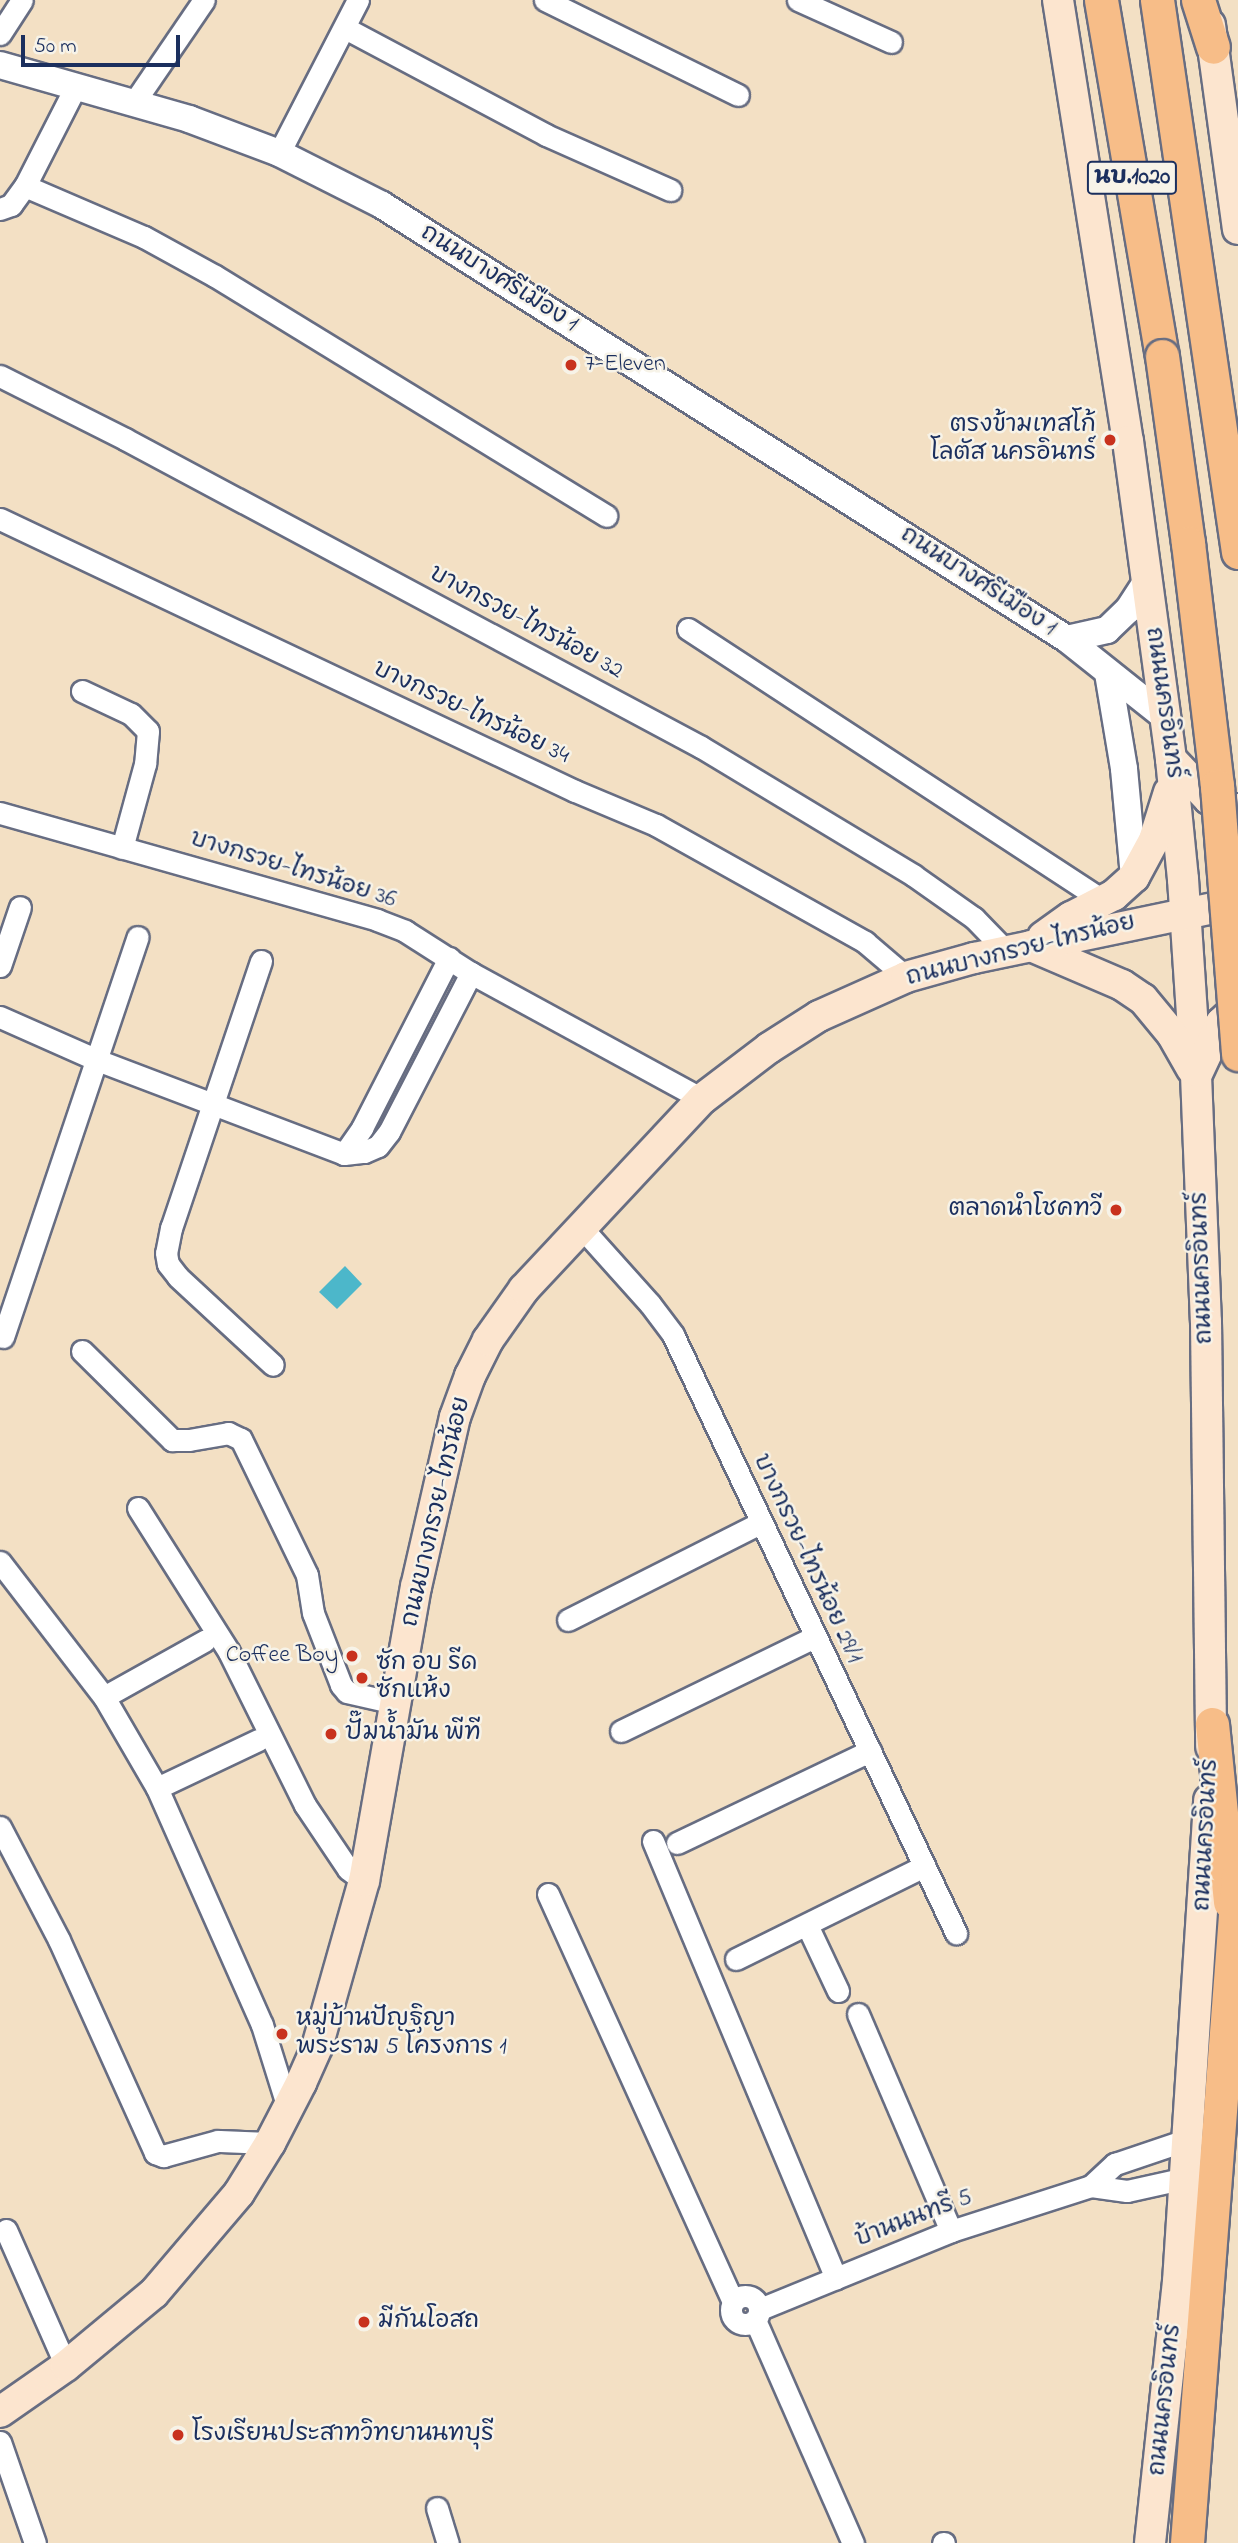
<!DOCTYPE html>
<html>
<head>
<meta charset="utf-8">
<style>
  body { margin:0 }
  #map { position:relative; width:1238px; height:2543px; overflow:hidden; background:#f3e0c4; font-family:"Indie Flower","Playpen Sans Thai",sans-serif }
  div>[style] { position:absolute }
  .water>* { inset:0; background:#4cb7ca }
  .roads { filter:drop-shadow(2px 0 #676d82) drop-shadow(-2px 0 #676d82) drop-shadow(0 2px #676d82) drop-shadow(0 -2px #676d82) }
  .minor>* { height:21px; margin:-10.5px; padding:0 10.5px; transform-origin:10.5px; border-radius:10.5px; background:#fff }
  .minor>.ring { margin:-10.5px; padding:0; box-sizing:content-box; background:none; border:21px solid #fff; border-radius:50% }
  .tertiary>* { height:26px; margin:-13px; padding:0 13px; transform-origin:13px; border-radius:13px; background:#fff }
  .secondary>* { height:30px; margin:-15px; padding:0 15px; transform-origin:15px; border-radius:15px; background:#fce5cf }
  .primary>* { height:33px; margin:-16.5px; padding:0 16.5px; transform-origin:16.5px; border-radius:16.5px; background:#f7bd88 }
  .bridges { filter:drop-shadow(2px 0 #676d82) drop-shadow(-2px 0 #676d82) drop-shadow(0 2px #676d82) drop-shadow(0 -2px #676d82) }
  .primary-bridge>* { height:33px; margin:-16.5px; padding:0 16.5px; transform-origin:16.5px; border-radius:16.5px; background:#f7bd88 }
  .dots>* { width:19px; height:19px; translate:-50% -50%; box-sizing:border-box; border:4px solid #f7f3e8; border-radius:50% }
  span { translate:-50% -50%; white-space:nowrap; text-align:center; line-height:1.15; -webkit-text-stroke:5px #f7f3e8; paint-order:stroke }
  .shield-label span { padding:2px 5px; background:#f7f3e8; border:2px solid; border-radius:5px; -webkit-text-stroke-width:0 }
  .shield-label { font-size:23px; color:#1b2f5e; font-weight:700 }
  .street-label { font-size:24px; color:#1b2f5e }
  .poi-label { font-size:24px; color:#1b2f5e }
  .left { translate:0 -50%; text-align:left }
  .right { translate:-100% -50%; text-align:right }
  .scale { position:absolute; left:21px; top:35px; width:159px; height:32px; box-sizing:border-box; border:4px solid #1b2f5e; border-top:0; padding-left:9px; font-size:21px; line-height:24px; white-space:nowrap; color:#1b2f5e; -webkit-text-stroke:5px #f7f3e8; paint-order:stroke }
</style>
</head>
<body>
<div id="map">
  <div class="water">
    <div style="clip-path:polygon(345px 1266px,362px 1284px,337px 1309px,319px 1292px)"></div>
  </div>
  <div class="roads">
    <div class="minor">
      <div style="left:545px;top:0;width:215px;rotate:26.2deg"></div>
      <div style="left:798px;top:0;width:102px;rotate:24.3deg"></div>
      <div style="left:345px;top:28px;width:228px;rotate:28deg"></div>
      <div style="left:546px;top:135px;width:136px;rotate:23.9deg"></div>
      <div style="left:0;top:34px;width:40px;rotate:-57.1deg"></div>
      <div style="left:135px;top:101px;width:122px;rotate:-55.7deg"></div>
      <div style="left:279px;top:153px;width:172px;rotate:-62.7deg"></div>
      <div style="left:25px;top:186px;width:129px;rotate:23.2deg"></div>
      <div style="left:144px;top:237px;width:81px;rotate:28.8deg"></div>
      <div style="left:215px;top:276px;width:459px;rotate:31.5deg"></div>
      <div style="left:0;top:209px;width:12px;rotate:-20deg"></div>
      <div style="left:11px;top:205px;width:24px;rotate:-54deg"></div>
      <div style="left:25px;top:186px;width:112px;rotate:-63deg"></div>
      <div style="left:0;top:376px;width:140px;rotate:26.7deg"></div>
      <div style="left:125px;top:439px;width:653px;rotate:28.13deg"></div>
      <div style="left:701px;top:747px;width:248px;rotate:31.1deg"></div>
      <div style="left:913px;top:875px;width:75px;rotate:35.2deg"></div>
      <div style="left:974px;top:918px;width:46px;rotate:45.9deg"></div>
      <div style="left:0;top:519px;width:636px;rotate:25.32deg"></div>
      <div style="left:575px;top:791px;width:88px;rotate:22.8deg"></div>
      <div style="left:656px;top:825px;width:240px;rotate:29.2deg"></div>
      <div style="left:865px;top:942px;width:54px;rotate:40.5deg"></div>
      <div style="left:688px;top:629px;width:497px;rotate:33.2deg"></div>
      <div style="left:82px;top:691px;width:54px;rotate:25.1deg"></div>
      <div style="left:131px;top:714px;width:24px;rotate:45deg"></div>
      <div style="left:148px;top:731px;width:33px;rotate:95deg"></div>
      <div style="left:145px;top:764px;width:87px;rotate:105.3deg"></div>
      <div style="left:0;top:813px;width:392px;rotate:15.8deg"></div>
      <div style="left:377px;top:920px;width:30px;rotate:21deg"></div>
      <div style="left:405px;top:931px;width:78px;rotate:32.5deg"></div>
      <div style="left:471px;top:973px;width:263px;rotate:28.6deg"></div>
      <div style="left:261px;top:961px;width:282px;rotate:108.6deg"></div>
      <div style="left:171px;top:1228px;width:25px;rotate:101deg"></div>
      <div style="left:166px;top:1253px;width:11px;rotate:80deg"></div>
      <div style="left:168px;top:1264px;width:16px;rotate:52deg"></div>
      <div style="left:178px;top:1277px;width:129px;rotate:42.8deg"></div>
      <div style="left:0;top:966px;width:62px;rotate:-71.3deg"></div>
      <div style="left:0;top:1017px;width:106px;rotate:23.9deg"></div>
      <div style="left:97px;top:1060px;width:264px;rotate:20.8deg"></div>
      <div style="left:344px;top:1154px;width:20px;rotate:-6deg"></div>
      <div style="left:364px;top:1152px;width:15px;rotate:-23deg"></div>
      <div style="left:378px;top:1146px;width:18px;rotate:-52deg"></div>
      <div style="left:389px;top:1132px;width:179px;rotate:-62.7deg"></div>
      <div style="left:344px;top:1154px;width:32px;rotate:-55deg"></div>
      <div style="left:362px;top:1128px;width:191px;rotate:-62.9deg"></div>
      <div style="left:581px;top:1227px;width:103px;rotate:48.1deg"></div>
      <div style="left:650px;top:1304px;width:39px;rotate:53deg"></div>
      <div style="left:673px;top:1335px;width:662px;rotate:64.67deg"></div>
      <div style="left:3px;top:1337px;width:422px;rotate:-71.4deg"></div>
      <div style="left:82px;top:1351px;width:127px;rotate:44.7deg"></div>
      <div style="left:172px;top:1440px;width:17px"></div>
      <div style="left:189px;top:1440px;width:40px;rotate:-10deg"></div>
      <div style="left:228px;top:1433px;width:14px;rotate:25deg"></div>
      <div style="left:241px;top:1439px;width:151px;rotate:64.1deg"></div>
      <div style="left:307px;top:1575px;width:38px;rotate:81deg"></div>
      <div style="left:313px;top:1613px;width:77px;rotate:68.7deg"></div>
      <div style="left:341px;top:1685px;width:9px;rotate:49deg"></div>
      <div style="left:347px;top:1692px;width:49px;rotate:12.9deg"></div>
      <div style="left:138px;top:1508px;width:170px;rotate:57.7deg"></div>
      <div style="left:229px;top:1652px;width:171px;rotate:63.6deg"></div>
      <div style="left:305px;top:1805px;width:77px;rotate:56.1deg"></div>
      <div style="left:348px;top:1869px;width:20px;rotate:37deg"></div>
      <div style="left:0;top:1562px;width:170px;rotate:52.4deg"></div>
      <div style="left:104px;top:1697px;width:105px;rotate:59.8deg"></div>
      <div style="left:157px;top:1788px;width:259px;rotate:66.1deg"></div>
      <div style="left:262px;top:2025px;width:87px;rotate:72.6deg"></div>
      <div style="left:568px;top:1620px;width:215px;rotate:-26.8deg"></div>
      <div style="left:104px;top:1697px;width:115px;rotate:-29.2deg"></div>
      <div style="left:621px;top:1731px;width:216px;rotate:-25.9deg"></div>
      <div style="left:157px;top:1788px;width:112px;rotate:-25.4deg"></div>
      <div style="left:0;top:1827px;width:127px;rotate:62.4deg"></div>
      <div style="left:59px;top:1940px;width:234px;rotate:65.7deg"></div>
      <div style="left:155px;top:2153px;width:9px;rotate:21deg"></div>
      <div style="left:163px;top:2156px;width:57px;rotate:-15.3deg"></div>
      <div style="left:218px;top:2141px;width:52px;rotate:2.2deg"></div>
      <div style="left:653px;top:1841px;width:474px;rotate:67.3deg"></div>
      <div style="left:677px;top:1843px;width:214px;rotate:-25.5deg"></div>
      <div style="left:548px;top:1894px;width:448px;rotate:65.6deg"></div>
      <div style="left:807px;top:1925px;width:73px;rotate:64.8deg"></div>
      <div style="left:736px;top:1959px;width:210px;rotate:-26.3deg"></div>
      <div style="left:858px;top:2014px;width:236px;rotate:66.8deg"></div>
      <div style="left:1091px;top:2186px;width:36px;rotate:8deg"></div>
      <div style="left:1127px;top:2191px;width:60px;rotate:-12.4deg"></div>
      <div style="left:6px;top:2230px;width:149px;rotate:66.2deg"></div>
      <div class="ring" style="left:731px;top:2296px;width:7px;height:7px"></div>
      <div style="left:760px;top:2309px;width:206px;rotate:-22.2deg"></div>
      <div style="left:951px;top:2231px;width:147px;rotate:-17.8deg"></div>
      <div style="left:1091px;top:2186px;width:33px;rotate:-43deg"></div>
      <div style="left:1115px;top:2164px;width:78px;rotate:-18.7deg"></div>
      <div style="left:755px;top:2320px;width:244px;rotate:66.3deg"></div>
      <div style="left:0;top:2442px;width:107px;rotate:70.9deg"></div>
      <div style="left:437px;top:2508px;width:37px;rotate:73deg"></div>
      <div style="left:943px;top:2543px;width:1px"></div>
    </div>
    <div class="tertiary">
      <div style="left:0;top:65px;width:197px;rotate:15.9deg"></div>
      <div style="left:189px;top:119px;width:96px;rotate:20.7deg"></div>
      <div style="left:279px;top:153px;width:115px;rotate:26.8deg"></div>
      <div style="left:382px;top:205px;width:811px;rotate:32.36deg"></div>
      <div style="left:1067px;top:639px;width:125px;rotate:38.5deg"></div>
      <div style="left:1067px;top:639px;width:41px;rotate:-12.7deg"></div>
      <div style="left:1107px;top:630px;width:29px;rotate:-44deg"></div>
      <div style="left:1128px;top:610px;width:33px;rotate:-57deg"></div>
      <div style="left:1108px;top:673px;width:97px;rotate:80.5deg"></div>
      <div style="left:1124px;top:769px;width:108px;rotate:84.7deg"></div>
    </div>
    <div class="secondary">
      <div style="left:1058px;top:0;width:447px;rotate:81deg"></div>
      <div style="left:1128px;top:441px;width:321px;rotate:82.3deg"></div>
      <div style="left:1171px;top:759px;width:121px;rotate:84.3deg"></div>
      <div style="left:1183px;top:879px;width:196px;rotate:86.2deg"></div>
      <div style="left:1196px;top:1075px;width:247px;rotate:87.7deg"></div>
      <div style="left:1206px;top:1322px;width:425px;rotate:89.3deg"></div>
      <div style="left:1210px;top:25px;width:206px;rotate:82.2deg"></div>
      <div style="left:1171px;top:759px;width:55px;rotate:46.5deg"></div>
      <div style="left:1209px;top:799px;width:21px;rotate:28deg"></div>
      <div style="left:1228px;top:809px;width:10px"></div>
      <div style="left:1043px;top:937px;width:34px;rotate:-36deg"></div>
      <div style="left:1071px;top:917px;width:48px;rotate:-27.1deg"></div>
      <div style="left:1114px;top:895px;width:27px;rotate:-42deg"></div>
      <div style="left:1134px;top:877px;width:42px;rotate:-61.6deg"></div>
      <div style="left:1154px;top:840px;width:50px;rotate:-72.6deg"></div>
      <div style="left:1031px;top:946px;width:99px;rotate:23.2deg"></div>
      <div style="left:1122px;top:985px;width:25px;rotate:34deg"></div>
      <div style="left:1143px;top:999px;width:45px;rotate:50.4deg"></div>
      <div style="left:1172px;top:1034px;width:40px;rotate:60.3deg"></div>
      <div style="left:1198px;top:1072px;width:54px;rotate:-64.9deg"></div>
      <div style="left:1221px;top:1023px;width:23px;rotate:-43deg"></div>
      <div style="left:0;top:2412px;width:80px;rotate:-34.9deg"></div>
      <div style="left:66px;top:2366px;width:114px;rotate:-39.7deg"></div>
      <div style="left:154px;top:2293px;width:131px;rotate:-49.6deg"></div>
      <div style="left:239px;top:2193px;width:59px;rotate:-58.2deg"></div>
      <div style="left:270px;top:2143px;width:68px;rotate:-62.7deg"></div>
      <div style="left:301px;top:2083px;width:39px;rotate:-66deg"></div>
      <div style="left:317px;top:2047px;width:173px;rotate:-74.2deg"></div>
      <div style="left:364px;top:1881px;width:299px;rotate:-80deg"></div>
      <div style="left:416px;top:1587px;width:174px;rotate:-77.1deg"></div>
      <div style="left:455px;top:1417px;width:44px;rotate:-69.9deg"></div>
      <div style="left:470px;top:1376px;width:40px;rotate:-63.4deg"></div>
      <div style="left:488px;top:1340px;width:62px;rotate:-54.8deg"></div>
      <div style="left:524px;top:1289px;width:260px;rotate:-46.9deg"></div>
      <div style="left:702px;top:1099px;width:84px;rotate:-37.3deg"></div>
      <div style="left:769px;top:1048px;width:59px;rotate:-32.6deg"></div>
      <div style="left:819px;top:1016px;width:95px;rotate:-24.1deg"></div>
      <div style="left:906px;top:977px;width:71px;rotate:-15.6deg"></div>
      <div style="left:974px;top:958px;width:270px;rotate:-11.8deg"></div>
      <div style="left:1150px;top:2543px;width:262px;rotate:-83.9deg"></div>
      <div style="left:1178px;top:2282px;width:483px;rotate:-86.3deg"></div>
    </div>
    <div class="primary">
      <div style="left:1101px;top:0;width:361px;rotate:80.3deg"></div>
      <div style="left:1157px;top:0;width:558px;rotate:81.65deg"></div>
      <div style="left:1198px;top:0;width:49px;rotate:72.3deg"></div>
      <div style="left:1212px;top:1724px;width:179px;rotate:84.2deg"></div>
      <div style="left:1187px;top:2543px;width:669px;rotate:-85.63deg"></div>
    </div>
  </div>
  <div class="bridges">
    <div class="primary-bridge">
      <div style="left:1162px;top:356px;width:189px;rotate:82.1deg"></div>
      <div style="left:1188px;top:543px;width:245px;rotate:83.2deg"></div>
      <div style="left:1217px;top:786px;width:269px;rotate:85.5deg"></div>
    </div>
  </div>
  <div class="dots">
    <div style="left:571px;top:365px;background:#c8321e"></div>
    <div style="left:1110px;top:440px;background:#c8321e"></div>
    <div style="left:1116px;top:1210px;background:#c8321e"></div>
    <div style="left:352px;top:1656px;background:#c8321e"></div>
    <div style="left:362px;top:1678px;background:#c8321e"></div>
    <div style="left:331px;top:1734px;background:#c8321e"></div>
    <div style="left:282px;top:2034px;background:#c8321e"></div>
    <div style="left:364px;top:2322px;background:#c8321e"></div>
    <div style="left:178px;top:2435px;background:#c8321e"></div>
  </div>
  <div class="shield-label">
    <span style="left:1132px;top:178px">นบ.1020</span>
  </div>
  <div class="street-label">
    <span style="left:499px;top:279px;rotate:32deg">ถนนบางศรีเมือง 1</span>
    <span style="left:978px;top:582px;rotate:33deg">ถนนบางศรีเมือง 1</span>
    <span style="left:526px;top:623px;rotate:28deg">บางกรวย-ไทรน้อย 32</span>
    <span style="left:1163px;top:703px;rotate:82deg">ถนนนครอินทร์</span>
    <span style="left:471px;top:713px;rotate:25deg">บางกรวย-ไทรน้อย 34</span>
    <span style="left:293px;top:870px;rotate:17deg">บางกรวย-ไทรน้อย 36</span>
    <span style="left:1021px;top:951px;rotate:-14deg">ถนนบางกรวย-ไทรน้อย</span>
    <span style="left:1203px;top:1268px;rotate:-92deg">ถนนนครอินทร์</span>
    <span style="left:437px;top:1512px;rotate:-77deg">ถนนบางกรวย-ไทรน้อย</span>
    <span style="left:807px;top:1559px;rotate:65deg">บางกรวย-ไทรน้อย 29/1</span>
    <span style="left:1207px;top:1835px;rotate:-87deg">ถนนนครอินทร์</span>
    <span style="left:914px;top:2219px;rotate:-21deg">บ้านนนทรี 5</span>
    <span style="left:1166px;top:2400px;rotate:-84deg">ถนนนครอินทร์</span>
  </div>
  <div class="poi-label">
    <span class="left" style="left:585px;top:365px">7-Eleven</span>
    <span class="right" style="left:1096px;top:440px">ตรงข้ามเทสโก้<br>โลตัส นครอินทร์</span>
    <span class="right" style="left:1102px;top:1210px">ตลาดนำโชคทวี</span>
    <span class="right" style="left:338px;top:1656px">Coffee Boy</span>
    <span class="left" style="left:376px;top:1678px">ซัก อบ รีด<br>ซักแห้ง</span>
    <span class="left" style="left:345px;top:1734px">ปั๊มน้ำมัน พีที</span>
    <span class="left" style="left:296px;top:2034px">หมู่บ้านปัญฐิญา<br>พระราม 5 โครงการ 1</span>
    <span class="left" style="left:378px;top:2322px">มีกันโอสถ</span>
    <span class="left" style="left:192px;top:2435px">โรงเรียนประสาทวิทยานนทบุรี</span>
  </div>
  <div class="scale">50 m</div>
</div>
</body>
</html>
